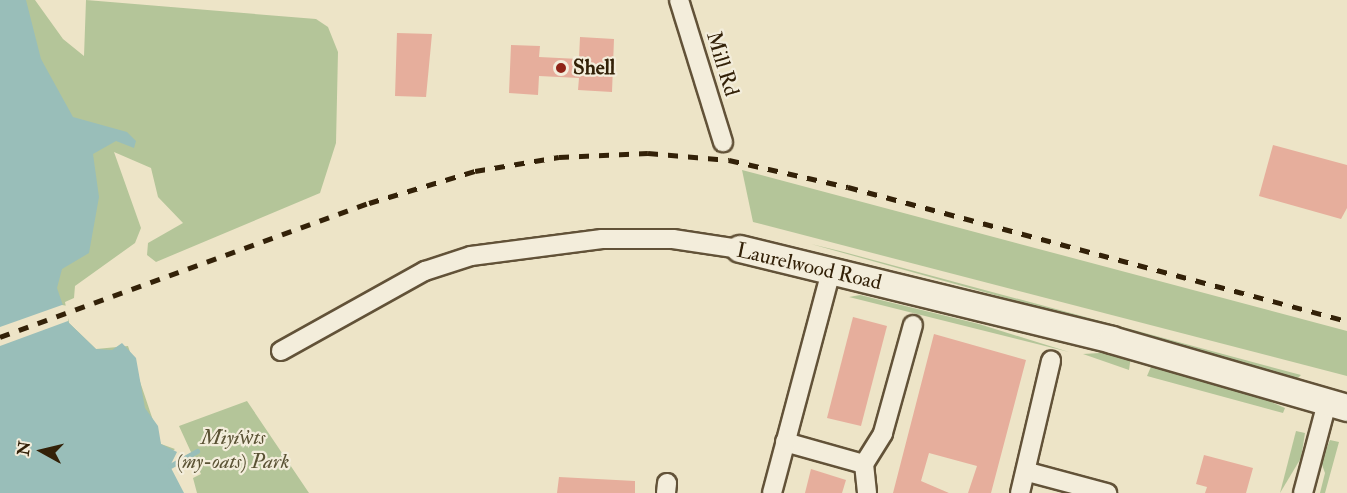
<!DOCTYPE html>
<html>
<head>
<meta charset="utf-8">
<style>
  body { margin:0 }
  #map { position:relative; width:1347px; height:493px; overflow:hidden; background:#ede4c7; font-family:"IM FELL Double Pica",serif }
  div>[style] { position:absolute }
  .green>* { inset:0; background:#b4c599 }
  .water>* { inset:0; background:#99beb9 }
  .pier>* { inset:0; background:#ede4c7 }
  .stream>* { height:5px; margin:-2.5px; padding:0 2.5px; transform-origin:2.5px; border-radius:2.5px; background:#99beb9 }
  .building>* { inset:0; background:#e6ae9c }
  .roads { filter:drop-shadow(2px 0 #625238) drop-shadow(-2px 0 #625238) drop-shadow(0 2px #625238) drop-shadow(0 -2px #625238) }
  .street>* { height:18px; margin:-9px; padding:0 9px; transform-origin:9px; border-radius:9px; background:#f3eddb }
  .secondary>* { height:26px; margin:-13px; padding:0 13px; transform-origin:13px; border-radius:13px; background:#f3eddb }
  .rail>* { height:4.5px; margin-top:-2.25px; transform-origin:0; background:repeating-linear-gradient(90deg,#332108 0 10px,transparent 0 20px) }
  .dots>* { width:16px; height:16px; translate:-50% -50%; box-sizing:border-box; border:3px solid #f3eddb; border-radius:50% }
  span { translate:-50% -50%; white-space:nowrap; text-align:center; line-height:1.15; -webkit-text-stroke:4.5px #f3eddb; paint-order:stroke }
  .street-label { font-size:21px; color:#332108 }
  .poi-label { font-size:21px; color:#332108; font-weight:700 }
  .left { translate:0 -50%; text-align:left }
  .park-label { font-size:21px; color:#5a5234; font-style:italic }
  .north { position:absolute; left:12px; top:421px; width:60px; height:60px; -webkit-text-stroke:4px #f3eddb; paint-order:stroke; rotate:278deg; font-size:16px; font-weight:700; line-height:24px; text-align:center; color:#332108 }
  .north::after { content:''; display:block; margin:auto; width:21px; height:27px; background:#332108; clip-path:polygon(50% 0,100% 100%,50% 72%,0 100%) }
</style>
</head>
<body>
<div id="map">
  <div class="green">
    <div style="clip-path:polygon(9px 0,35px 0,63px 39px,84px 56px,86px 0,316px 19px,328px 27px,338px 52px,336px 143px,320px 193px,156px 262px,147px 255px,148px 243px,183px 223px,158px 197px,151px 168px,114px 152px,141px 228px,135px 243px,75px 286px,74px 298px,65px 302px,69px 323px,96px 349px,128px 346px,161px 444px,175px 449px,169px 454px,56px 334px)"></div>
    <div style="clip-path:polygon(742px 170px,1347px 331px,1347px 376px,753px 222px)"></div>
    <div style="clip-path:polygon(811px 244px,840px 251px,1301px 375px,1297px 379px)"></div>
    <div style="clip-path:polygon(860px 295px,979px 324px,1069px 352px,849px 297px)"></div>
    <div style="clip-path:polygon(1116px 352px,1131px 356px,1129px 370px,1083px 354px)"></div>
    <div style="clip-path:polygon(1153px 362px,1269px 401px,1285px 408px,1283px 413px,1147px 376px)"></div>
    <div style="clip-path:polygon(247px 401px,309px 493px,197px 493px,193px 478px,201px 474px,179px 426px)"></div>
    <div style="clip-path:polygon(1296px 431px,1305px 433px,1301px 458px,1280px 493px)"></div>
    <div style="clip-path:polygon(1330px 440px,1339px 442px,1325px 493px,1320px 493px,1325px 473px,1321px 462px)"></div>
  </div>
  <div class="water">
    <div style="clip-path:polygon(0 0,26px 0,41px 59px,73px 117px,127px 132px,136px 141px,134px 148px,116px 141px,93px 154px,99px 197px,89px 253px,62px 269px,57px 288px,69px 323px,96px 349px,112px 350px,122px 343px,136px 358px,145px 408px,158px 426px,161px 444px,177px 452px,170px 466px,184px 493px,0 493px)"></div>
  </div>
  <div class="pier">
    <div style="clip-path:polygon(62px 305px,68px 306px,68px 321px,0 346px,0 327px)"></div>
  </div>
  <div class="stream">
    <div style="left:170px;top:466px;width:31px;rotate:-29deg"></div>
  </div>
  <div class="building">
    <div style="clip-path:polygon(397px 33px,432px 34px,426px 97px,395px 96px)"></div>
    <div style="clip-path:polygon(580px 37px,614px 39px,612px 92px,578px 90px,579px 78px,539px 76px,538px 95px,509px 93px,511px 45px,540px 46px,539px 57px,579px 59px)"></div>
    <div style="clip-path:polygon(1273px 145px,1347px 165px,1347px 208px,1341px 219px,1259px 196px)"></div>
    <div style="clip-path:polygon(853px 317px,887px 326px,861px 426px,827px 418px)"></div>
    <div style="clip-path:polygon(934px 334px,1026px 360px,991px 493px,968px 493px,977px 466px,929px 453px,921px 481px,949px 493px,893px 493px)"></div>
    <div style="clip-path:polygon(1204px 455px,1253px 468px,1246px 493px,1205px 493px,1207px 487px,1196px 484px)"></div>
    <div style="clip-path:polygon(811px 469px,846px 480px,842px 493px,805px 493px)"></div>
    <div style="clip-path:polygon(559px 477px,635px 481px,635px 493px,557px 493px)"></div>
  </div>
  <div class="roads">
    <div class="street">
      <div style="left:679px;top:0;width:149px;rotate:72.8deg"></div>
      <div style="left:281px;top:351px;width:165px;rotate:-29.1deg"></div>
      <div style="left:425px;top:271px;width:48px;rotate:-18.1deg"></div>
      <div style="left:471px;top:256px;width:132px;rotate:-7.4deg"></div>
      <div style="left:602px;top:239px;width:71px"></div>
      <div style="left:673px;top:239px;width:68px;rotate:8.5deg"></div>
      <div style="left:785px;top:442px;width:82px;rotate:15.6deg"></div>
      <div style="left:864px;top:464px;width:29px;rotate:84deg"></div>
      <div style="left:864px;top:464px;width:36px;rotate:-58deg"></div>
      <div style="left:883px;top:433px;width:112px;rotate:-74.5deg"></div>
      <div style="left:1028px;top:472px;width:82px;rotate:14.9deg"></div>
      <div style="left:666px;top:493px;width:10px;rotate:-84deg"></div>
      <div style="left:772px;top:493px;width:229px;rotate:-75.1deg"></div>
      <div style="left:1020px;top:493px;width:136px;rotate:-76.8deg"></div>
      <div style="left:1303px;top:493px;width:93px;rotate:-75.1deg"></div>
    </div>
    <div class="secondary">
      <div style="left:740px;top:249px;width:383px;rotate:13.7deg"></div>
      <div style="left:1112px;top:340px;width:245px;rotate:16.1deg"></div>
    </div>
  </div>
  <div class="rail">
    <div style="left:0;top:337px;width:393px;rotate:-20deg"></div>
    <div style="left:369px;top:203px;width:111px;rotate:-16.8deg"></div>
    <div style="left:475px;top:171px;width:85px;rotate:-9.5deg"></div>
    <div style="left:559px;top:157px;width:89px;rotate:-2.6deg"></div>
    <div style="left:648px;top:153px;width:81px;rotate:4.9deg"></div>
    <div style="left:729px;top:160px;width:122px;rotate:12.8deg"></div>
    <div style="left:848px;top:187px;width:517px;rotate:15.03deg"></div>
  </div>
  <div class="dots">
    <div style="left:561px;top:68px;background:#8f2418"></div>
  </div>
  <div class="street-label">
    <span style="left:722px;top:64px;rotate:73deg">Mill Rd</span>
    <span style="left:809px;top:267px;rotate:13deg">Laurelwood Road</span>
  </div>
  <div class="poi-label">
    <span class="left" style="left:573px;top:68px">Shell</span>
  </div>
  <div class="park-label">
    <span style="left:233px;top:450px">Miyíw̓ts<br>(my-oats) Park</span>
  </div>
  <div class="north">N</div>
</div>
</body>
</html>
